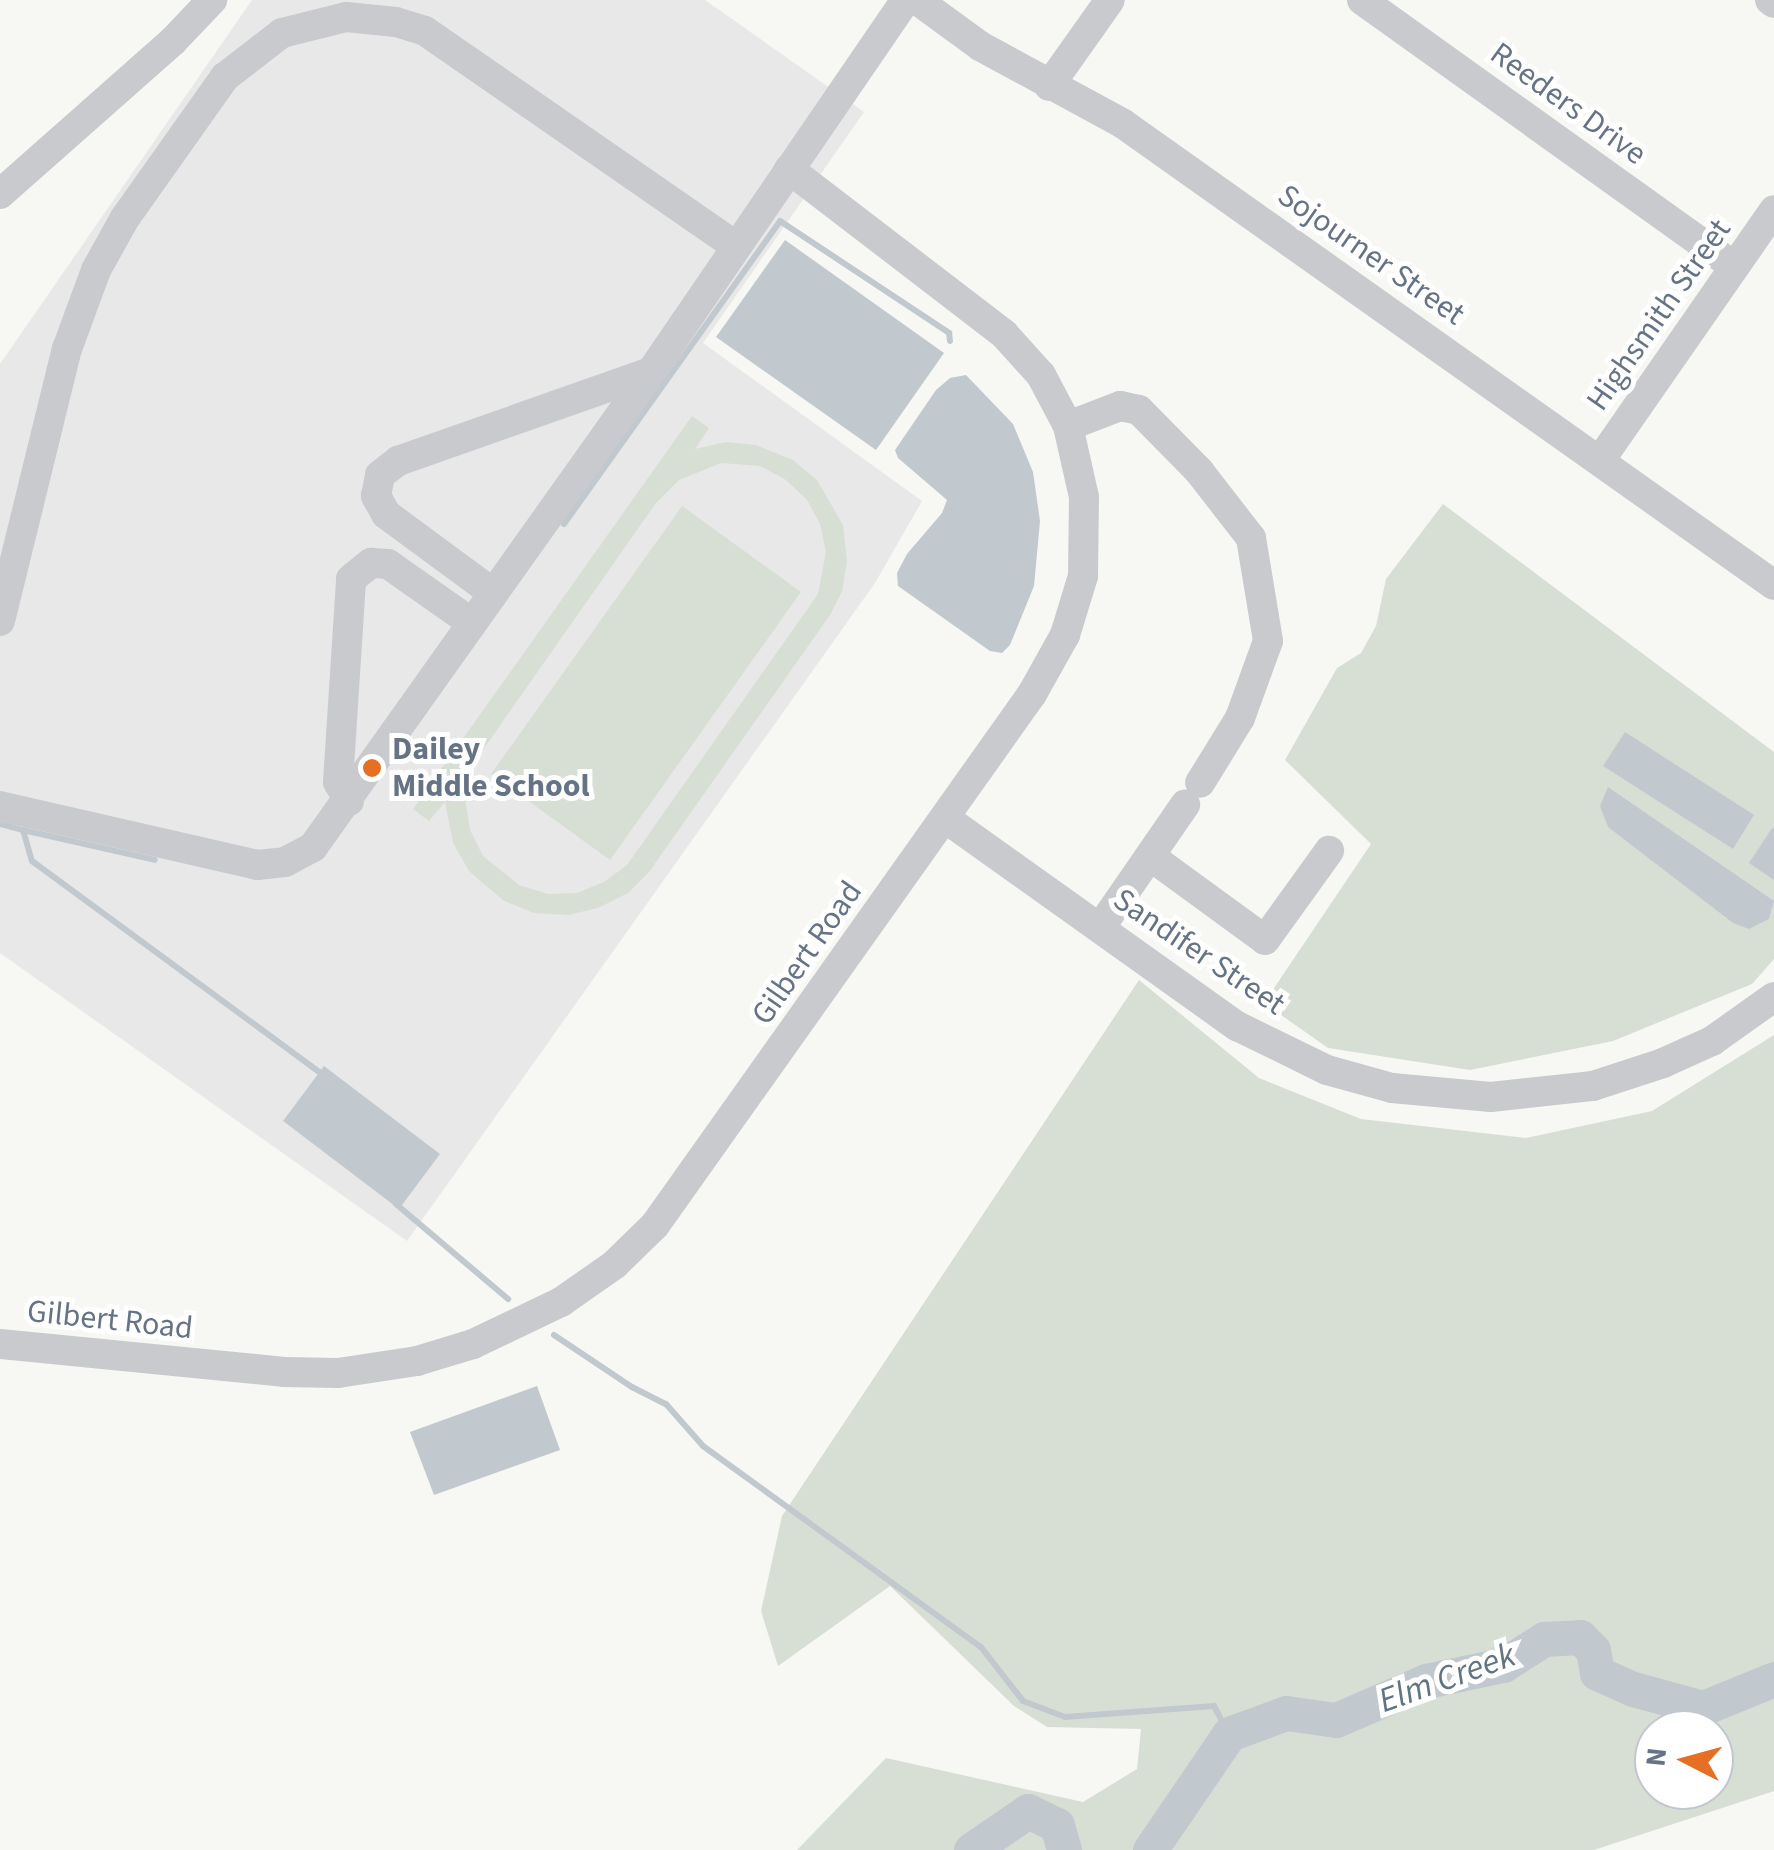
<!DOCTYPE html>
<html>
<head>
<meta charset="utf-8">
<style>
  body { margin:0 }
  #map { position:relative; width:1774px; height:1850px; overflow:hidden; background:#f7f7f4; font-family:"Source Sans 3",sans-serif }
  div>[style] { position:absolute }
  .built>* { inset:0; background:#e8e8e8 }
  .green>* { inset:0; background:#d7dfd5 }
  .water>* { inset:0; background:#c1c9cf }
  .stream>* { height:6px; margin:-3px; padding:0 3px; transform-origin:3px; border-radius:3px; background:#c1c9cf }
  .river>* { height:35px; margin:-17.5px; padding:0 17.5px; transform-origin:17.5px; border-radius:17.5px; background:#c1c9cf }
  .minor>* { height:30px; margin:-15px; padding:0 15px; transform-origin:15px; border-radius:15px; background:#c8cace }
  .dots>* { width:28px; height:28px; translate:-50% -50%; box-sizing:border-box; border:5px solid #fff; border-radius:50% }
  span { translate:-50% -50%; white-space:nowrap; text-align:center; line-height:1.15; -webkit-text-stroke:10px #fff; paint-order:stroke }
  .street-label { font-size:32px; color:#667386 }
  .poi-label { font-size:32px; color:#667386; font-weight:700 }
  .left { translate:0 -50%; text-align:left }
  .water-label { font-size:35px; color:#617482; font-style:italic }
  .north { position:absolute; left:1634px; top:1710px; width:100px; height:100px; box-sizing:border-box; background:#fff; border:2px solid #c2c7cf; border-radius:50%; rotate:276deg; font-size:28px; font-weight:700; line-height:40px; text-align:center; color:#667386 }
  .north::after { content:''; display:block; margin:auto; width:35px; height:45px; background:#e76f24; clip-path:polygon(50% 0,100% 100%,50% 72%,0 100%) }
</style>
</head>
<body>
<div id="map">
  <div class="built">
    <div style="clip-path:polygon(252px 0,705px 0,864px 112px,703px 343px,922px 501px,875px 583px,407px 1241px,0 953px,0 364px)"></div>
  </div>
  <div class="green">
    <div style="clip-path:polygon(evenodd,692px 416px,709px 428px,695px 449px,726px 442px,756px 445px,793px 460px,817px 480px,843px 525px,847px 561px,842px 591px,830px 615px,649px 872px,628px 893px,598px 908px,568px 915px,534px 913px,504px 901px,469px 871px,453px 843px,445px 802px,429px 821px,413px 809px,692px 416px,721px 463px,760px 466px,786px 480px,807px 500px,820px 524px,826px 552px,818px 594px,627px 865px,604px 882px,577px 893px,548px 894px,519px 885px,483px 856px,470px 830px,465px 798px,473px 764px,656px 503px,679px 480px,721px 463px)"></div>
    <div style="clip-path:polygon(1443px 504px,1774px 752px,1774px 959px,1752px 984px,1613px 1041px,1470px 1070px,1328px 1048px,1264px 1003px,1371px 844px,1285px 760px,1337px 668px,1361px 653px,1376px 626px,1386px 579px)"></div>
    <div style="clip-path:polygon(682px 506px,801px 592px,610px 860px,491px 774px)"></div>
    <div style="clip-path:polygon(evenodd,1139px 980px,1259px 1078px,1361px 1119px,1526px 1138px,1652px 1111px,1774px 1035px,1774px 1791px,1594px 1850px,797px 1850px,886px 1758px,1083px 1802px,1137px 1769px,1141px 1729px,1047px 1727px,1014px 1706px,890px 1586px,778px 1666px,761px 1611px,782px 1516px,1139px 980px,1654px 1730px,1714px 1730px,1714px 1790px,1654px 1790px,1654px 1730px)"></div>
  </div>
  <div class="water">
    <div style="clip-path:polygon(785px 240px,944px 353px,876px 450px,716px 337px)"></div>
    <div style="clip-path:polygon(966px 375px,1013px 424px,1033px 472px,1040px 521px,1034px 586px,1010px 645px,1002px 653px,990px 651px,898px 586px,897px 573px,907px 554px,942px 513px,947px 500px,898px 458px,895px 450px,936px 390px,950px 378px)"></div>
    <div style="clip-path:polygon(1625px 732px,1754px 815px,1733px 849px,1603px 766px)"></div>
    <div style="clip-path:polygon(1608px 787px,1774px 901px,1769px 919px,1749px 929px,1733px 923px,1608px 827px,1600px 806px)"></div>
    <div style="clip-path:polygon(1772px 828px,1774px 829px,1774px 880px,1749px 863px)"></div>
    <div style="clip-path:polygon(324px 1066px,440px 1154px,399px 1209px,283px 1121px)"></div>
    <div style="clip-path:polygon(537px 1386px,560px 1450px,434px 1495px,410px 1432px)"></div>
  </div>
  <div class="stream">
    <div style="left:564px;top:524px;width:372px;rotate:-54.5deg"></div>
    <div style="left:780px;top:221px;width:203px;rotate:33.5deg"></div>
    <div style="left:949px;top:333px;width:8px;rotate:83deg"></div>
    <div style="left:0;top:824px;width:24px;rotate:15deg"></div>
    <div style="left:23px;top:830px;width:32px;rotate:74deg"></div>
    <div style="left:32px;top:861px;width:361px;rotate:36.3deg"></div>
    <div style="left:23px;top:830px;width:135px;rotate:12.8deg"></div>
    <div style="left:396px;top:1204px;width:147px;rotate:40.3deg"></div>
    <div style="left:554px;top:1335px;width:94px;rotate:33.7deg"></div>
    <div style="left:632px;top:1387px;width:38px;rotate:27deg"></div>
    <div style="left:666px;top:1404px;width:56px;rotate:48.6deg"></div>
    <div style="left:703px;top:1446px;width:343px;rotate:35.9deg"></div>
    <div style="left:981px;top:1647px;width:68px;rotate:52.1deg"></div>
    <div style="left:1023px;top:1701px;width:45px;rotate:20.9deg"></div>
    <div style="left:1065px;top:1717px;width:149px;rotate:-4.2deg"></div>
    <div style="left:1214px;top:1706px;width:32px;rotate:62deg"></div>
  </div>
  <div class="river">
    <div style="left:971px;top:1850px;width:69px;rotate:-34.4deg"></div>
    <div style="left:1028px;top:1811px;width:32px;rotate:26deg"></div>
    <div style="left:1057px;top:1825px;width:26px;rotate:74deg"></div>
    <div style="left:1150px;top:1850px;width:140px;rotate:-55.7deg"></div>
    <div style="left:1229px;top:1734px;width:61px;rotate:-20.2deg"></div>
    <div style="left:1286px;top:1713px;width:50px;rotate:8deg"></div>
    <div style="left:1336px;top:1720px;width:98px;rotate:-23.4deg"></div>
    <div style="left:1426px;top:1681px;width:79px;rotate:-11.7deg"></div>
    <div style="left:1503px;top:1665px;width:49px;rotate:-32.4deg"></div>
    <div style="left:1544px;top:1639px;width:36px;rotate:-3deg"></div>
    <div style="left:1580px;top:1637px;width:18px;rotate:45deg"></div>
    <div style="left:1593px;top:1650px;width:23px;rotate:80deg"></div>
    <div style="left:1597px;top:1673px;width:39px;rotate:24deg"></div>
    <div style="left:1633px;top:1689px;width:73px;rotate:15.2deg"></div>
    <div style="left:1703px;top:1708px;width:77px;rotate:-22.2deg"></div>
  </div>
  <div class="minor">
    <div style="left:917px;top:0;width:78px;rotate:36.1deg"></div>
    <div style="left:980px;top:46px;width:162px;rotate:28.5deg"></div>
    <div style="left:1122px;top:123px;width:799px;rotate:35.32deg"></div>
    <div style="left:1362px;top:0;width:457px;rotate:35.6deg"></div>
    <div style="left:1770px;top:0;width:5px;rotate:37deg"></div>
    <div style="left:1049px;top:86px;width:105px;rotate:-54.7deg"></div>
    <div style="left:0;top:194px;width:231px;rotate:-41.5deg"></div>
    <div style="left:173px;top:41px;width:57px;rotate:-46.4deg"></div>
    <div style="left:1068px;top:426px;width:56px;rotate:-21deg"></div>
    <div style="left:1120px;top:406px;width:19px;rotate:12deg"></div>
    <div style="left:1139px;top:410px;width:86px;rotate:45.5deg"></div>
    <div style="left:1199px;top:471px;width:85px;rotate:52.2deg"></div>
    <div style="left:1251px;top:538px;width:104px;rotate:80.6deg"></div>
    <div style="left:1268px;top:641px;width:82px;rotate:110deg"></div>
    <div style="left:1240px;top:718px;width:76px;rotate:121.6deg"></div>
    <div style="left:1601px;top:459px;width:303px;rotate:-55.2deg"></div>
    <div style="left:493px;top:593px;width:133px;rotate:-143.6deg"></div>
    <div style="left:386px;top:514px;width:21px;rotate:-119deg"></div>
    <div style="left:376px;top:496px;width:21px;rotate:-79deg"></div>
    <div style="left:380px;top:475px;width:23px;rotate:-38deg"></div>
    <div style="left:398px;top:461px;width:268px;rotate:-19.4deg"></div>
    <div style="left:0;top:621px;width:280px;rotate:-76.2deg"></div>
    <div style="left:67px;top:349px;width:84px;rotate:-69.8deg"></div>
    <div style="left:96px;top:270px;width:60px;rotate:-60.9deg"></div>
    <div style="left:125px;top:218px;width:173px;rotate:-54.7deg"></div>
    <div style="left:225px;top:77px;width:72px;rotate:-37.7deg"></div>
    <div style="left:282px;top:33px;width:66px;rotate:-14deg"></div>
    <div style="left:346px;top:17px;width:50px;rotate:5.7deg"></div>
    <div style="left:396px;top:22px;width:30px;rotate:17deg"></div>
    <div style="left:425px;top:31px;width:378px;rotate:34.7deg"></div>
    <div style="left:349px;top:801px;width:22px;rotate:-120deg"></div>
    <div style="left:338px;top:782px;width:203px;rotate:-86.3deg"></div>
    <div style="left:351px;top:579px;width:26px;rotate:-39deg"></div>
    <div style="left:371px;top:563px;width:17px;rotate:3deg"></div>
    <div style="left:388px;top:564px;width:103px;rotate:35.1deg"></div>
    <div style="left:0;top:806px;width:264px;rotate:12.9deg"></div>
    <div style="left:257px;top:865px;width:28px;rotate:-6deg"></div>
    <div style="left:285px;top:862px;width:32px;rotate:-28deg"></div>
    <div style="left:313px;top:847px;width:583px;rotate:-54.57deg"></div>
    <div style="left:651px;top:372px;width:451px;rotate:-55.6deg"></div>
    <div style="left:945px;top:818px;width:359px;rotate:35.5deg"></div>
    <div style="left:1237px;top:1026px;width:100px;rotate:26.1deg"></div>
    <div style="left:1327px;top:1070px;width:67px;rotate:15.5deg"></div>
    <div style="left:1392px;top:1088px;width:99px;rotate:5.2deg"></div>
    <div style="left:1491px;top:1097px;width:103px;rotate:-6.2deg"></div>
    <div style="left:1593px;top:1086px;width:74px;rotate:-18.2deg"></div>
    <div style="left:1663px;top:1063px;width:54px;rotate:-24.2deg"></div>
    <div style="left:1712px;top:1041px;width:76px;rotate:-35.4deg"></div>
    <div style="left:1150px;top:856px;width:142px;rotate:36.1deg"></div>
    <div style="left:1265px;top:940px;width:110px;rotate:-54.3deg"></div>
    <div style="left:1100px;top:928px;width:150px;rotate:-55.4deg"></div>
    <div style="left:0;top:1344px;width:285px;rotate:5.6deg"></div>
    <div style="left:284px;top:1372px;width:54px;rotate:1.1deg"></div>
    <div style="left:338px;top:1373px;width:80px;rotate:-8.6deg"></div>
    <div style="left:417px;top:1361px;width:59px;rotate:-16.9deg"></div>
    <div style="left:473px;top:1344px;width:98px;rotate:-25.5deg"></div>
    <div style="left:561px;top:1302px;width:65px;rotate:-34.9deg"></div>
    <div style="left:614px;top:1265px;width:57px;rotate:-44.3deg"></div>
    <div style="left:655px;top:1225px;width:651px;rotate:-54.63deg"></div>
    <div style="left:1032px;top:694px;width:68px;rotate:-60.8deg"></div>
    <div style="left:1065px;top:635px;width:62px;rotate:-73deg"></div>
    <div style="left:1083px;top:576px;width:79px;rotate:-89.3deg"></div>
    <div style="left:1084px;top:497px;width:73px;rotate:-102.7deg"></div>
    <div style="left:1068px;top:426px;width:58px;rotate:-117.9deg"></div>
    <div style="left:1041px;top:375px;width:55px;rotate:-132.1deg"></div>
    <div style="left:1004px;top:334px;width:271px;rotate:-142.5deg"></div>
  </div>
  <div class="dots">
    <div style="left:372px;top:768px;background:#e76f24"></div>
  </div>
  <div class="street-label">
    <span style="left:1568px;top:104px;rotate:36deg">Reeders Drive</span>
    <span style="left:1371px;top:255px;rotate:35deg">Sojourner Street</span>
    <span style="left:1659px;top:315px;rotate:-55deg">Highsmith Street</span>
    <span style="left:1199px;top:952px;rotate:34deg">Sandifer Street</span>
    <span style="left:807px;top:953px;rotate:-55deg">Gilbert Road</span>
    <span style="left:110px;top:1320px;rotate:6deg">Gilbert Road</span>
  </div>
  <div class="poi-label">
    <span class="left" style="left:392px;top:768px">Dailey<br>Middle School</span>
  </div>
  <div class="water-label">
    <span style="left:1447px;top:1678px;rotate:-20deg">Elm Creek</span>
  </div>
  <div class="north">N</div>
</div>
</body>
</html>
